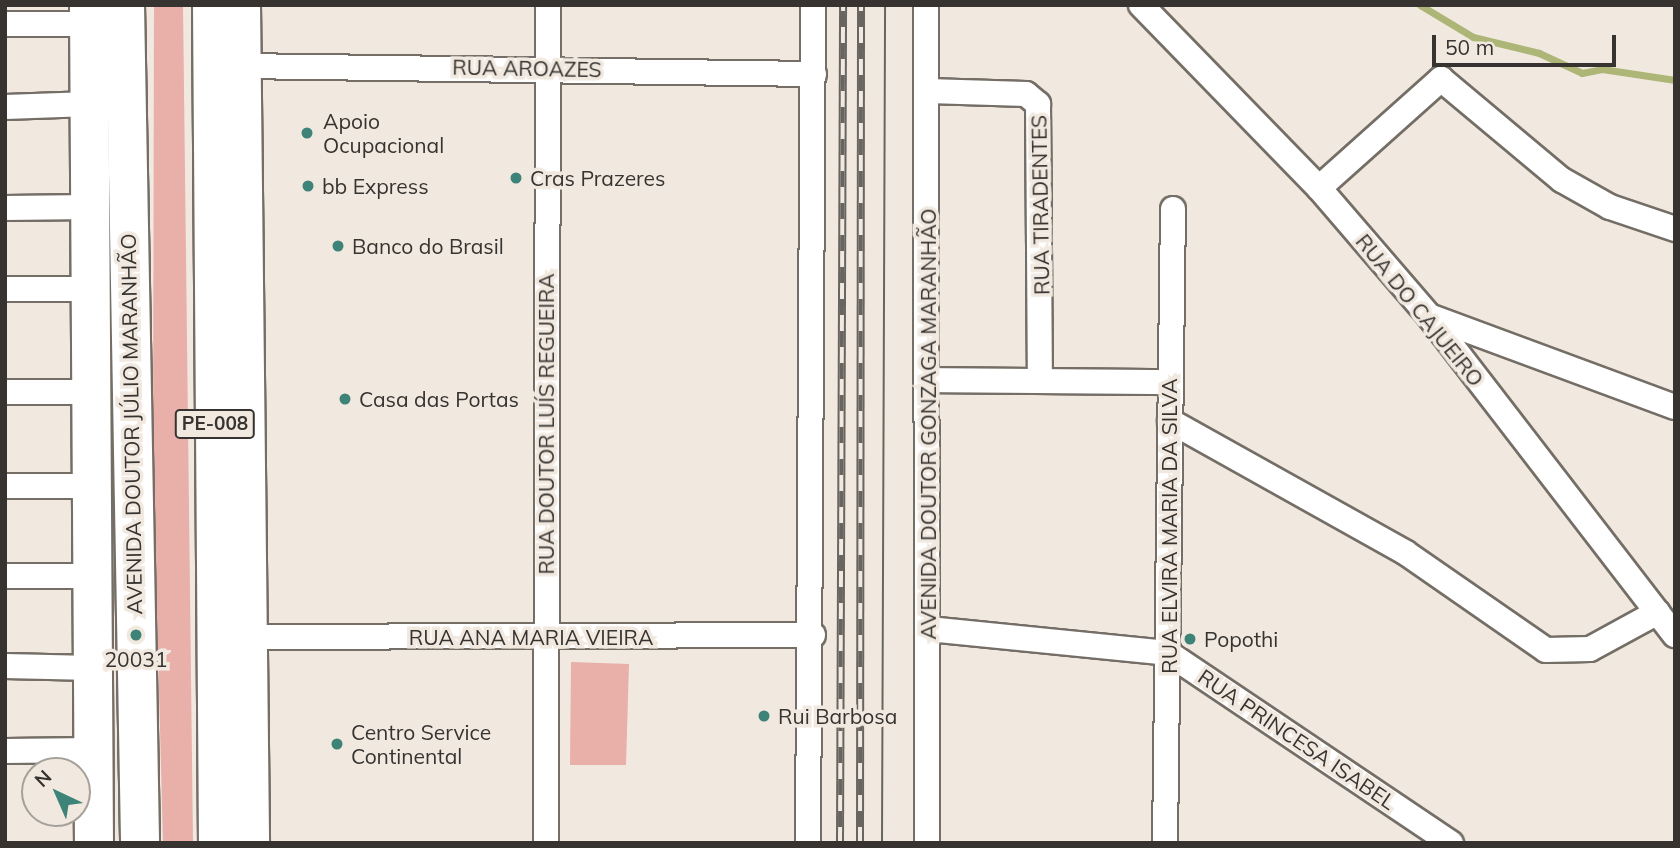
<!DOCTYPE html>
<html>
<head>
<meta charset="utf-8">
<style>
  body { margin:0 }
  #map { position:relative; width:1680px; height:848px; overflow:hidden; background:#f1e9e0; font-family:Mulish,sans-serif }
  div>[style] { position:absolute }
  .green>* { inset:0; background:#e9afa9 }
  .stream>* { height:7px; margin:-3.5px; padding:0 3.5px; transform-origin:3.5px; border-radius:3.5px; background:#adb677 }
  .roads { filter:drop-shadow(2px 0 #746e66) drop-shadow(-2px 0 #746e66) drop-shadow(0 2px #746e66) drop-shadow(0 -2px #746e66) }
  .street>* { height:24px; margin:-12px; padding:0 12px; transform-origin:12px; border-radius:12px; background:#fff }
  .primary>* { height:38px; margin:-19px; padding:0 19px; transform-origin:19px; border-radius:19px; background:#fff }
  .highway>* { height:38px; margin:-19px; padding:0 19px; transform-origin:19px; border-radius:19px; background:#fff }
  .tram>* { height:2px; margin:-1px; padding:0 1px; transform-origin:1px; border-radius:1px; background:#68645f }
  .rail>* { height:8px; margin-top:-4px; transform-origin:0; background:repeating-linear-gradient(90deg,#f1e9e0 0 16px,#68645f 0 32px); box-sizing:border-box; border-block:2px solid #68645f }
  .dots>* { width:19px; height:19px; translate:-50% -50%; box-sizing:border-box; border:4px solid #f1e9e0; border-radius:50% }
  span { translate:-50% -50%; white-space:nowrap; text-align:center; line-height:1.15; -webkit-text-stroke:7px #f1e9e0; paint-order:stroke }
  .shield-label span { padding:2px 5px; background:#f1e9e0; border:2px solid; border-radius:5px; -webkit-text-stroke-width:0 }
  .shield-label { font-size:19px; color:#363330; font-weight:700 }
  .street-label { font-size:21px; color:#363330 }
  .poi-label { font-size:21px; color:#363330 }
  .left { translate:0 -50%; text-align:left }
  .frame { position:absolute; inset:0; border:7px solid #363330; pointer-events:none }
  .north { position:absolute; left:21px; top:757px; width:70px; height:70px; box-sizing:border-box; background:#f1e9e0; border:2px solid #a6a09a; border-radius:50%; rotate:316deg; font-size:19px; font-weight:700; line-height:28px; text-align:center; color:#363330 }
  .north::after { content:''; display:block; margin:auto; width:24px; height:32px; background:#3e8378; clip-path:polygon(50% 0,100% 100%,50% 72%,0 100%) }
  .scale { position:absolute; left:1432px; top:35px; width:184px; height:32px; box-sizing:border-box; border:4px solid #363330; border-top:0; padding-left:9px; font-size:21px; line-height:24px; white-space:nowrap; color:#363330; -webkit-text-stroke:5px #f1e9e0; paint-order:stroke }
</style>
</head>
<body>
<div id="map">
  <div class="green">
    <div style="clip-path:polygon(154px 5px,183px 5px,193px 843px,163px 843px,153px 458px)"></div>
    <div style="clip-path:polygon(571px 662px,629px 664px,626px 765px,570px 765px)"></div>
  </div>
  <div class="stream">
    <div style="left:1420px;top:5px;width:62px;rotate:31.1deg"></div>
    <div style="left:1473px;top:37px;width:68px;rotate:13.6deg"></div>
    <div style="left:1539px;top:53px;width:47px;rotate:24.9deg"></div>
    <div style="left:1582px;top:73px;width:20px;rotate:-11deg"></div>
    <div style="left:1602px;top:69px;width:74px;rotate:8.6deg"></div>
  </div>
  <div class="roads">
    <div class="street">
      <div style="left:926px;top:5px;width:838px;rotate:89.93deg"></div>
      <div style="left:1141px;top:5px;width:255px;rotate:45.8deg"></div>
      <div style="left:1319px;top:188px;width:169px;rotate:49.3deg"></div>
      <div style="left:1429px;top:316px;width:403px;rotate:52.4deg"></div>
      <div style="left:5px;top:24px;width:85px"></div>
      <div style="left:240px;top:66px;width:574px;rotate:0.8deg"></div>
      <div style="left:928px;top:91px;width:98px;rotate:1.8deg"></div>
      <div style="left:1026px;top:94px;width:16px;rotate:40deg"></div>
      <div style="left:1038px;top:104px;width:275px;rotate:89.6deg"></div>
      <div style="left:5px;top:107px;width:85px;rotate:-2deg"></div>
      <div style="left:1319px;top:188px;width:164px;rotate:-41.8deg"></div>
      <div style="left:1441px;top:79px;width:158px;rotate:39.9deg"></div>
      <div style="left:1562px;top:180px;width:55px;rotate:29.4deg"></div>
      <div style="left:1610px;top:207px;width:69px;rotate:18.7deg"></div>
      <div style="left:5px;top:208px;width:86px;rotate:-0.7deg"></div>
      <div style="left:5px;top:289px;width:86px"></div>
      <div style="left:1429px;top:316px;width:262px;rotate:20.3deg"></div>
      <div style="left:931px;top:380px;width:238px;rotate:0.5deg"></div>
      <div style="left:5px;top:392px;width:87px"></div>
      <div style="left:1170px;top:421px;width:270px;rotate:29.2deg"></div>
      <div style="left:1406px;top:553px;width:170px;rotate:34.7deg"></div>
      <div style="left:1546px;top:650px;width:44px;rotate:-1.3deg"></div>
      <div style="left:1590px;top:649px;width:77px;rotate:-28.6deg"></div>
      <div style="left:5px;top:486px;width:87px"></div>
      <div style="left:5px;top:576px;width:88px"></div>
      <div style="left:928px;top:629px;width:241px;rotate:5.7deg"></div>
      <div style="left:1168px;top:653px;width:341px;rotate:33.9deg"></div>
      <div style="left:249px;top:637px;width:564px;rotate:-0.2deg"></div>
      <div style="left:5px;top:666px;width:88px;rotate:1.3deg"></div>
      <div style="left:5px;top:751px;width:89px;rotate:-0.6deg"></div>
      <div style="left:546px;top:843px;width:838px;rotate:-89.86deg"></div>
      <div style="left:808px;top:843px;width:838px;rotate:-89.66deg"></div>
      <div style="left:1165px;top:843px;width:634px;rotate:-89.28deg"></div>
    </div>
    <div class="primary">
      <div style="left:89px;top:5px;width:838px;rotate:89.66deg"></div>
      <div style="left:241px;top:5px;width:838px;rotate:89.38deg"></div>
    </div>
    <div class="highway">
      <div style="left:125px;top:5px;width:838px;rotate:88.97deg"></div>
      <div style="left:212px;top:5px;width:838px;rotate:89.59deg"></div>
    </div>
  </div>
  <div class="tram">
    <div style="left:882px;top:843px;width:838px;rotate:-89.79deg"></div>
  </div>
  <div class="rail">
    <div style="left:840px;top:843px;width:838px;rotate:-89.79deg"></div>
    <div style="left:860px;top:843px;width:838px;rotate:-89.93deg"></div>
  </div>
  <div class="dots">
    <div style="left:307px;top:133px;background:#3e8378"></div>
    <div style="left:516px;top:178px;background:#3e8378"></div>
    <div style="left:308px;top:186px;background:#3e8378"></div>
    <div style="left:338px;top:246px;background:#3e8378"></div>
    <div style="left:345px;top:399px;background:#3e8378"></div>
    <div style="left:136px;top:635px;background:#3e8378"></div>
    <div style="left:1190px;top:639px;background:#3e8378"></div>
    <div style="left:764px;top:716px;background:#3e8378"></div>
    <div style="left:337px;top:744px;background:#3e8378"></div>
  </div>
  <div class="shield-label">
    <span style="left:215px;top:424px">PE-008</span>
  </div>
  <div class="street-label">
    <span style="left:527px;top:68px;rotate:1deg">RUA AROAZES</span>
    <span style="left:1040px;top:205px;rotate:-91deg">RUA TIRADENTES</span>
    <span style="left:1420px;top:310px;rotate:51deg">RUA DO CAJUEIRO</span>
    <span style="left:131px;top:424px;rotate:-91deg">AVENIDA DOUTOR JÚLIO MARANHÃO</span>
    <span style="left:546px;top:424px;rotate:-90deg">RUA DOUTOR LUÍS REGUEIRA</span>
    <span style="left:928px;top:424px;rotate:-90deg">AVENIDA DOUTOR GONZAGA MARANHÃO</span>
    <span style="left:1169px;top:526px;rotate:-90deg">RUA ELVIRA MARIA DA SILVA</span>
    <span style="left:531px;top:637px">RUA ANA MARIA VIEIRA</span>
    <span style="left:1297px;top:739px;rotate:34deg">RUA PRINCESA ISABEL</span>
  </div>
  <div class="poi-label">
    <span class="left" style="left:323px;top:133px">Apoio<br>Ocupacional</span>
    <span class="left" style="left:530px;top:178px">Cras Prazeres</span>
    <span class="left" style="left:322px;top:186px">bb Express</span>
    <span class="left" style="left:352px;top:246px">Banco do Brasil</span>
    <span class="left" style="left:359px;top:399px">Casa das Portas</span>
    <span class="left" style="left:1204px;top:639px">Popothi</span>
    <span style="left:136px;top:659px">20031</span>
    <span class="left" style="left:778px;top:716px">Rui Barbosa</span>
    <span class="left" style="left:351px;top:744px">Centro Service<br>Continental</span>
  </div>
  <div class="frame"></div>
  <div class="north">N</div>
  <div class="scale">50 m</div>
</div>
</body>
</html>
